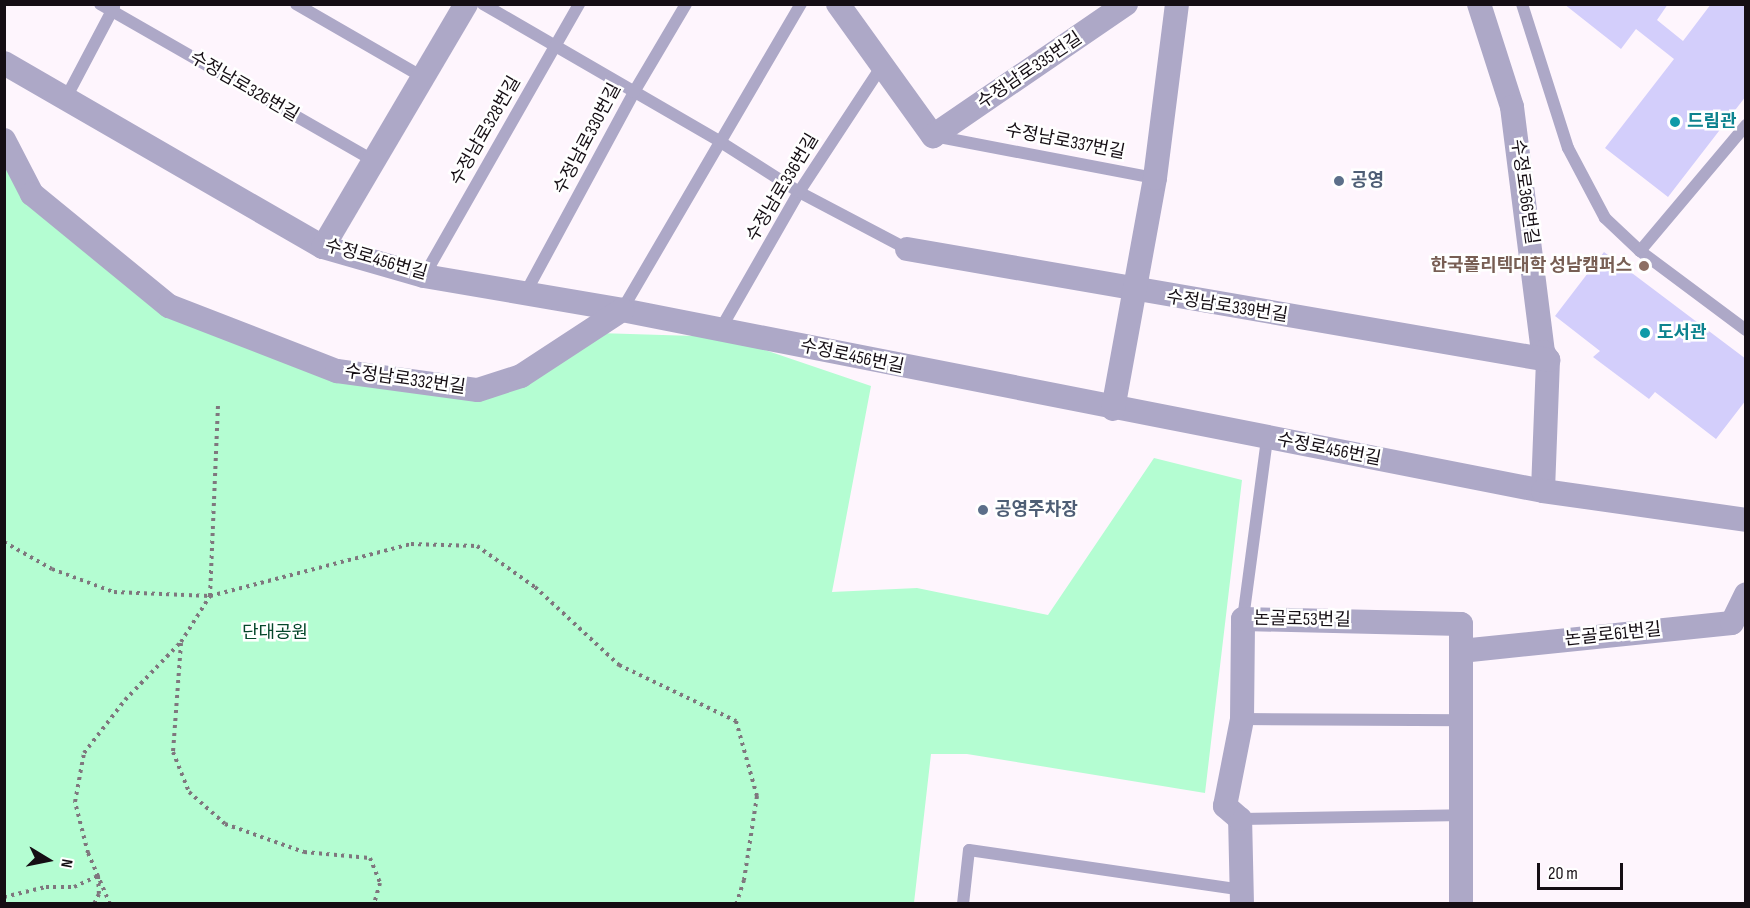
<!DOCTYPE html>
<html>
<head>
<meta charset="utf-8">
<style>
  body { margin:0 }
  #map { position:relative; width:1750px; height:908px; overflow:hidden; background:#fef5fd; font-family:"Sofia Sans Condensed","Noto Sans KR",sans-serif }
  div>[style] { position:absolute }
  .green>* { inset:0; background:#b4fdd2 }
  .building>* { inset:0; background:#d3cefb }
  .path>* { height:4px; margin-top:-2px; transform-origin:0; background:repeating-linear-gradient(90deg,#7f777e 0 3px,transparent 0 7.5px) }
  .lane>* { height:12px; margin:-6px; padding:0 6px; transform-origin:6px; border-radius:6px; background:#ada8c7 }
  .street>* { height:24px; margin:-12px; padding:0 12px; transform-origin:12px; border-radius:12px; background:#ada8c7 }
  .dots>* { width:16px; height:16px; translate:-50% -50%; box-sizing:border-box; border:3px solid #fff; border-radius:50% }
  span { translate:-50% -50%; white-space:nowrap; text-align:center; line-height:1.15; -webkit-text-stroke:5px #fff; paint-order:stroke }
  .street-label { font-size:18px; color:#150e14 }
  .culture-label { font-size:18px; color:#0d838f; font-weight:700 }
  .left { translate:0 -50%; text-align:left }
  .service-label { font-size:18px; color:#4e5e75; font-weight:700 }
  .education-label { font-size:18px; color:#785e54; font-weight:700 }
  .right { translate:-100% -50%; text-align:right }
  .park-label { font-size:18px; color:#05472b }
  .frame { position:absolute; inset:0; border:6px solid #150e14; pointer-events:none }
  .north { position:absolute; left:18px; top:830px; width:60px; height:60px; -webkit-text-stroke:4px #fff; paint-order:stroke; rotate:100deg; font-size:16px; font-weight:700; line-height:24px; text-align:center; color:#150e14 }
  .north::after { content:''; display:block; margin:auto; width:21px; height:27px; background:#150e14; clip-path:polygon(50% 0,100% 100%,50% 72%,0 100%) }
  .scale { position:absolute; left:1537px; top:863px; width:86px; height:27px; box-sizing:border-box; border:3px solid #150e14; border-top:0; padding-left:8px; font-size:18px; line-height:21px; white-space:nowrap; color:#150e14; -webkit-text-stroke:4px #fff; paint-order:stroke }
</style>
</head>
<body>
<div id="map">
  <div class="green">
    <div style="clip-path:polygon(4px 164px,169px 306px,337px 371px,478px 390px,598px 333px,727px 337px,871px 386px,832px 592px,917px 588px,1048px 615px,1154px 458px,1242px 480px,1205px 793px,967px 754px,931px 754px,914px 903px,5px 903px)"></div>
  </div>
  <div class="building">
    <div style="clip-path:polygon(1564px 4px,1668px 4px,1657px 20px,1683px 41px,1711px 4px,1746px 4px,1746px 96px,1668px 197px,1605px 148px,1674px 59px,1636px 29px,1621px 49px)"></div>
    <div style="clip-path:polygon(1604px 252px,1746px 359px,1746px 400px,1716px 439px,1655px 392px,1649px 399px,1593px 357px,1600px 351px,1555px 316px)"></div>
  </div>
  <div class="path">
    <div style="left:4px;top:542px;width:55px;rotate:29.4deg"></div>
    <div style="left:52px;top:569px;width:66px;rotate:20.4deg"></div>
    <div style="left:114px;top:592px;width:96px;rotate:2.4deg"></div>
    <div style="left:210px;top:596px;width:208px;rotate:-14.5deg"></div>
    <div style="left:411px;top:544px;width:66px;rotate:1.7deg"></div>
    <div style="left:477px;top:546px;width:71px;rotate:35.3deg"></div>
    <div style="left:535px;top:587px;width:115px;rotate:42.9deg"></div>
    <div style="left:619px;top:665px;width:130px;rotate:25.6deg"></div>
    <div style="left:736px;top:721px;width:78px;rotate:74.4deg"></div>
    <div style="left:757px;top:796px;width:85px;rotate:98.8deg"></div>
    <div style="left:744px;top:880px;width:25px;rotate:108deg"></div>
    <div style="left:181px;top:643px;width:109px;rotate:94.2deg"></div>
    <div style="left:173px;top:752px;width:43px;rotate:68.2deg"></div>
    <div style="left:189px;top:792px;width:48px;rotate:41.6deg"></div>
    <div style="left:225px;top:824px;width:84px;rotate:19.5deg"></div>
    <div style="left:304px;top:852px;width:66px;rotate:5.2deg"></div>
    <div style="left:370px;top:858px;width:27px;rotate:68deg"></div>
    <div style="left:380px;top:883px;width:22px;rotate:106deg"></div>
    <div style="left:4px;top:897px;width:43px;rotate:-13.4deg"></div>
    <div style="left:46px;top:887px;width:28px"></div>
    <div style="left:74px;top:887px;width:26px;rotate:-25deg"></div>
    <div style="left:98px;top:876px;width:18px;rotate:87deg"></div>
    <div style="left:99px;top:894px;width:11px;rotate:117deg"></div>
    <div style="left:110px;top:904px;width:56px;rotate:-113.3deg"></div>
    <div style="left:88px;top:853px;width:53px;rotate:-104.3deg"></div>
    <div style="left:75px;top:802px;width:50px;rotate:-79.6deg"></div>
    <div style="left:84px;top:753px;width:67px;rotate:-52.3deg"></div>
    <div style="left:125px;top:700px;width:81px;rotate:-46deg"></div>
    <div style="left:181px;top:642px;width:54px;rotate:-57.8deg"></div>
    <div style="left:210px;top:596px;width:194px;rotate:-87.6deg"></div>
  </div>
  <div class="lane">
    <div style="left:100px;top:4px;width:318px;rotate:29.8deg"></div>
    <div style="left:296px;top:4px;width:148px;rotate:30deg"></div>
    <div style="left:483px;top:4px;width:273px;rotate:30.1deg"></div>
    <div style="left:719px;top:141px;width:95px;rotate:32.5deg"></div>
    <div style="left:799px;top:192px;width:122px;rotate:27.8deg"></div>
    <div style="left:1522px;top:4px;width:151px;rotate:72.3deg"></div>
    <div style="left:1568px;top:148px;width:79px;rotate:62.1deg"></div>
    <div style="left:1605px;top:218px;width:48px;rotate:43.3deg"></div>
    <div style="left:1640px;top:251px;width:132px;rotate:36.7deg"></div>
    <div style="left:67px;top:96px;width:101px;rotate:-62.2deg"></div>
    <div style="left:934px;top:136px;width:225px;rotate:10.8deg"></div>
    <div style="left:1640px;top:251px;width:165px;rotate:-49.9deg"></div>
    <div style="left:424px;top:276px;width:313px;rotate:-60.3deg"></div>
    <div style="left:526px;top:292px;width:227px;rotate:-61.6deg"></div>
    <div style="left:634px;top:92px;width:102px;rotate:-59.4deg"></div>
    <div style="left:622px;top:310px;width:355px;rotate:-59.7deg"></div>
    <div style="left:720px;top:330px;width:159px;rotate:-60.2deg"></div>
    <div style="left:799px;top:192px;width:149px;rotate:-56.7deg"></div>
    <div style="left:1243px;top:619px;width:182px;rotate:-82.4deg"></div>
    <div style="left:1242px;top:719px;width:220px;rotate:0.3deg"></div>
    <div style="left:1240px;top:819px;width:222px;rotate:-1deg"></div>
    <div style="left:963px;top:904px;width:54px;rotate:-83.7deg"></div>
    <div style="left:969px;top:850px;width:276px;rotate:8.3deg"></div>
  </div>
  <div class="street">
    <div style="left:838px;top:4px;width:163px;rotate:54.3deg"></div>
    <div style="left:933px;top:136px;width:234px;rotate:-34.4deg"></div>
    <div style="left:1479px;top:4px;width:108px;rotate:72.2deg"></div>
    <div style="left:1512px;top:107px;width:247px;rotate:82.8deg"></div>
    <div style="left:1543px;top:352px;width:9px;rotate:58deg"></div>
    <div style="left:1548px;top:360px;width:131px;rotate:92.2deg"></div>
    <div style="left:4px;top:63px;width:368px;rotate:30deg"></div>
    <div style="left:323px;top:247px;width:105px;rotate:16deg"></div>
    <div style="left:424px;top:276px;width:201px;rotate:9.7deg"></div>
    <div style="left:622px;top:310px;width:939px;rotate:11.12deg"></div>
    <div style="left:1543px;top:491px;width:205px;rotate:8.1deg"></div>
    <div style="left:4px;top:140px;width:61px;rotate:62.6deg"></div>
    <div style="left:32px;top:194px;width:177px;rotate:39.3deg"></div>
    <div style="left:169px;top:306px;width:180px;rotate:21.2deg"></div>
    <div style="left:337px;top:371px;width:142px;rotate:7.7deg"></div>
    <div style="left:478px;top:390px;width:45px;rotate:-18deg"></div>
    <div style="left:521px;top:376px;width:121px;rotate:-33.2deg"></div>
    <div style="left:323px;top:247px;width:282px;rotate:-59.5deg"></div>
    <div style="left:907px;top:249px;width:651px;rotate:9.82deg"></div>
    <div style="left:1113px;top:409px;width:235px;rotate:-79.7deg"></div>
    <div style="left:1155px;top:178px;width:175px;rotate:-82.8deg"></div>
    <div style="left:1461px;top:651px;width:272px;rotate:-5.9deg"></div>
    <div style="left:1732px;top:623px;width:32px;rotate:-64deg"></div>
    <div style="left:1242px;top:904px;width:85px;rotate:-91.3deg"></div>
    <div style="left:1240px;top:819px;width:20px;rotate:-139deg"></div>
    <div style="left:1225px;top:806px;width:89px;rotate:-78.9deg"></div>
    <div style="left:1242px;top:719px;width:100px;rotate:-89.4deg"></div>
    <div style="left:1243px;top:619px;width:218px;rotate:1.3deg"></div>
    <div style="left:1461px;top:624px;width:280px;rotate:90deg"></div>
  </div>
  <div class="dots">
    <div style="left:1675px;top:122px;background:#0f9aa8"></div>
    <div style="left:1339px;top:181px;background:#5c6f8a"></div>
    <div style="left:1644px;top:266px;background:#8d6e63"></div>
    <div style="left:1645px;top:333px;background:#0f9aa8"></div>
    <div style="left:983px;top:510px;background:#5c6f8a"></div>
  </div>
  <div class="street-label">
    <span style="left:1030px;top:71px;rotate:-34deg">수정남로335번길</span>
    <span style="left:244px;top:87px;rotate:30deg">수정남로326번길</span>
    <span style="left:486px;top:131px;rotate:-60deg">수정남로328번길</span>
    <span style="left:588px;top:139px;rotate:-62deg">수정남로330번길</span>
    <span style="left:1065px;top:142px;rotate:11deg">수정남로337번길</span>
    <span style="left:783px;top:188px;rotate:-59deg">수정남로336번길</span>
    <span style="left:1524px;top:192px;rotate:82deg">수정로366번길</span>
    <span style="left:376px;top:260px;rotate:16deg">수정로456번길</span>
    <span style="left:1227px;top:307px;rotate:9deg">수정남로339번길</span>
    <span style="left:852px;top:357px;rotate:12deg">수정로456번길</span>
    <span style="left:405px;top:380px;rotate:8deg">수정남로332번길</span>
    <span style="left:1329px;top:450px;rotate:11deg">수정로456번길</span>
    <span style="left:1302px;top:620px;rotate:1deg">논골로53번길</span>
    <span style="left:1613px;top:635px;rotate:-6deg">논골로61번길</span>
  </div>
  <div class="culture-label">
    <span class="left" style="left:1687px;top:122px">드림관</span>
    <span class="left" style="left:1657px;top:333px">도서관</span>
  </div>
  <div class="service-label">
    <span class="left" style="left:1351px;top:181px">공영</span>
    <span class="left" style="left:995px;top:510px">공영주차장</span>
  </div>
  <div class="education-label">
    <span class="right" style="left:1632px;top:266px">한국폴리텍대학 성남캠퍼스</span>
  </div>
  <div class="park-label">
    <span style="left:275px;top:633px">단대공원</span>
  </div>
  <div class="frame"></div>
  <div class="north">N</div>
  <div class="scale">20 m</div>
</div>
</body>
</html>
